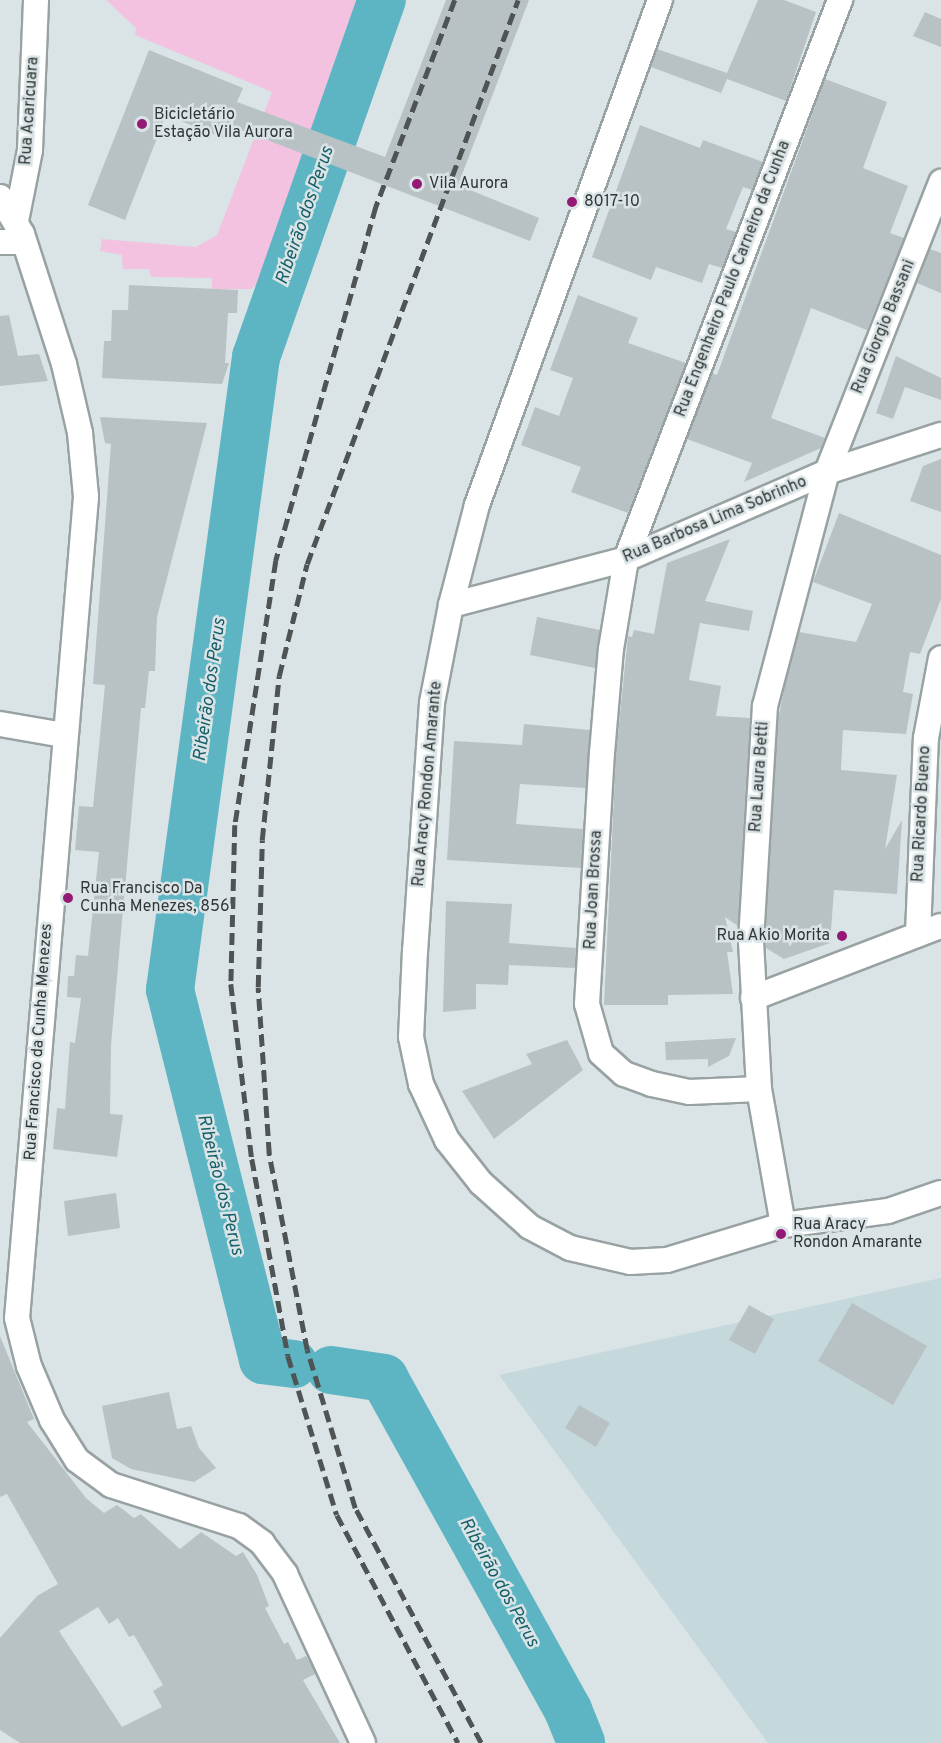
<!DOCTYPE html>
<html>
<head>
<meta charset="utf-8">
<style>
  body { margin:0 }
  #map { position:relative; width:941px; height:1743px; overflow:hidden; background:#dae4e6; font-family:Overpass,sans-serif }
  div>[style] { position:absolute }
  .built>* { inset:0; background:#c5d8dc }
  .green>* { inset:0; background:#f2c2e0 }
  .river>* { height:48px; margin:-24px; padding:0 24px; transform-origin:24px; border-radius:24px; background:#5db5c3 }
  .building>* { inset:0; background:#b8c2c4 }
  .roads { filter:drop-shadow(2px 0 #98a2a3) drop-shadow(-2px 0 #98a2a3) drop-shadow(0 2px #98a2a3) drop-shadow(0 -2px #98a2a3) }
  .minor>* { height:24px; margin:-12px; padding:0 12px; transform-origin:12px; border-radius:12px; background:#fff }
  .rail>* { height:4.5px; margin-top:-2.25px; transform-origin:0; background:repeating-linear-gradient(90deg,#4e5354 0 12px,transparent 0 18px) }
  .dots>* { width:16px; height:16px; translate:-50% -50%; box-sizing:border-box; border:3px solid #dae4e6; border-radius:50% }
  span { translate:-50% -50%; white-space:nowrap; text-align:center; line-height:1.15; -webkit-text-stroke:5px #dae4e6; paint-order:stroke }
  .street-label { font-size:16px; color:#323637 }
  .poi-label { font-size:16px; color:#323637 }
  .left { translate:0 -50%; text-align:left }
  .right { translate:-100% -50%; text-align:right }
  .water-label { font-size:18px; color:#155f69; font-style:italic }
</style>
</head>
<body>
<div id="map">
  <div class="built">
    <div style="clip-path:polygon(941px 1278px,941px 1743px,768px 1743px,499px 1375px)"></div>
  </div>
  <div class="green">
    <div style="clip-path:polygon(106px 0,374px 0,266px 278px,251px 289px,212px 289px,212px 278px,151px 277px,149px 269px,123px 269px,122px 255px,100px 251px,102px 239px,196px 247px,217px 235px,272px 92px,135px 35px,136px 28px)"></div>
  </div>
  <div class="river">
    <div style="left:294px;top:1364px;width:31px;rotate:-173deg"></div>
    <div style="left:263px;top:1360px;width:382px;rotate:-104.1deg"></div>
    <div style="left:170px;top:990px;width:639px;rotate:-82.26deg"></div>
    <div style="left:256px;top:357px;width:379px;rotate:-70.6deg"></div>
    <div style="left:331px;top:1370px;width:54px;rotate:8.6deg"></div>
    <div style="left:384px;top:1378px;width:380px;rotate:61deg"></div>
    <div style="left:568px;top:1710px;width:35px;rotate:68deg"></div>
  </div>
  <div class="building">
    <div style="clip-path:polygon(446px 0,529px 0,458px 185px,539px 218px,530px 241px,228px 125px,223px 138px,166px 115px,125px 220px,88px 205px,149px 50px,243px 88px,237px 102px,385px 157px)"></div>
    <div style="clip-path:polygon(758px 0,784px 0,816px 12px,786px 101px,727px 79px,721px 93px,651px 67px,657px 49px,727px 73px)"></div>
    <div style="clip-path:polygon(925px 12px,941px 19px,941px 47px,913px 36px)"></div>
    <div style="clip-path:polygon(825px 79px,887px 102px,863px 168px,908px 186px,890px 233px,904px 238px,867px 330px,811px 308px,771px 418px,825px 438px,821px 448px,744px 482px,752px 463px,687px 439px,712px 373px,717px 375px)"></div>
    <div style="clip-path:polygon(640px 125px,700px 148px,703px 140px,763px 162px,752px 190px,743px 187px,726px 229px,736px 232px,722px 268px,709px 264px,702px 283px,656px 267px,651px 280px,592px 257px)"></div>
    <div style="clip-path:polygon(930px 249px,941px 253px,941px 293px,917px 283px)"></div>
    <div style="clip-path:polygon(129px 285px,238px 290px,237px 313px,228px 313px,225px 363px,229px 363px,222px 384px,102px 378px,104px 341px,111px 341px,112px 310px,128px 310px)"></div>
    <div style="clip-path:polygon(578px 295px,638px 318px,628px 343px,686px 363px,628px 513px,571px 492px,581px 467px,521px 445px,535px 407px,559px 416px,573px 378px,550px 370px)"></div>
    <div style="clip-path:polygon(9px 315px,18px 356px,39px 354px,48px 381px,0 386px,0 316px)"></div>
    <div style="clip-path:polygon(896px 356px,941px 378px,941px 400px,905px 387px,893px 419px,876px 413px)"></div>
    <div style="clip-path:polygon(100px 417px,207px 423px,157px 617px,155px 671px,149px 671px,145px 708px,141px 708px,111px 1045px,110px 1114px,123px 1115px,117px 1157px,53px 1149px,57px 1108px,65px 1109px,70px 1042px,75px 1043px,81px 998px,67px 997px,68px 976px,74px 976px,76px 955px,88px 956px,99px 852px,75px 850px,79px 806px,93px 807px,105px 685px,93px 684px,111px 444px,105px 443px)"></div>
    <div style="clip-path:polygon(941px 459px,941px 512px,910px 501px,923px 466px)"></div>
    <div style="clip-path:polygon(839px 513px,941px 555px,941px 599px,920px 654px,910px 652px,903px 692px,913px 694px,906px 734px,843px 730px,841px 770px,897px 775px,885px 849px,902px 820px,897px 894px,834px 890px,830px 943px,784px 959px,766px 948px,765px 941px,778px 720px,785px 685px,799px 632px,856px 642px,872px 604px,813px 582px)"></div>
    <div style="clip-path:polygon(730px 539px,705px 601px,753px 611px,749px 631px,700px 623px,689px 680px,721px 686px,716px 716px,750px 718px,738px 926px,725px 917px,733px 952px,727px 952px,733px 994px,668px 995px,668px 1005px,604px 1005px,616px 754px,628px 636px,632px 637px,634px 630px,654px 634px,667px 563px)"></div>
    <div style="clip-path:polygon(537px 617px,600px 630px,595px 668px,530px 655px)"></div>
    <div style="clip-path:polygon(524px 724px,590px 730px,586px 788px,520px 784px,516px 824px,583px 829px,581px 868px,447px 860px,454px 741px,522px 745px)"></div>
    <div style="clip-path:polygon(446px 901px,512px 904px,509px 943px,576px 948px,575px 968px,509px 965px,508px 985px,476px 984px,476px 1009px,443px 1012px)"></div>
    <div style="clip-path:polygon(736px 1038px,729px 1056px,708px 1067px,708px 1059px,666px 1060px,665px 1042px)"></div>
    <div style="clip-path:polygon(567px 1040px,583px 1070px,494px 1139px,462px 1091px,532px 1064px,526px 1054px)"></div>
    <div style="clip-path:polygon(116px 1193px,120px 1228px,68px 1236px,64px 1201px)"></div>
    <div style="clip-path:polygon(852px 1303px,927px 1346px,893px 1405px,818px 1361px)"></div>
    <div style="clip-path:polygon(749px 1305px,774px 1319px,755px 1354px,729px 1340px)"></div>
    <div style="clip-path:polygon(evenodd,0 1336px,34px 1419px,27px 1422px,86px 1498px,104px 1513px,117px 1505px,134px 1518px,141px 1514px,180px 1549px,201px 1532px,236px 1556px,243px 1552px,257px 1575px,269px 1606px,265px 1608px,284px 1644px,288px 1642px,297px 1660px,306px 1656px,313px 1668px,315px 1674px,303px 1680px,340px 1743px,20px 1743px,0 1730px,0 1638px,37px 1596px,58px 1584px,7px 1494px,0 1497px,0 1336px,98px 1607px,109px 1624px,118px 1618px,129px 1637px,134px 1635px,163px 1685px,153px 1691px,162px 1707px,122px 1727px,59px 1631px,98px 1607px)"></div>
    <div style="clip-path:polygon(169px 1392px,177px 1429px,191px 1426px,199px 1448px,216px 1468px,194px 1482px,131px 1469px,112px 1458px,102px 1406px)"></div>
    <div style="clip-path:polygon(579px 1405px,610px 1423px,596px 1447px,565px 1428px)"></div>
  </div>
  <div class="roads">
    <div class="minor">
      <div style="left:660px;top:0;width:537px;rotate:109.92deg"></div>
      <div style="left:477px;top:505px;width:103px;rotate:104.6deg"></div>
      <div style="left:451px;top:605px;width:100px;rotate:101deg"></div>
      <div style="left:432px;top:703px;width:248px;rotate:93.9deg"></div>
      <div style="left:415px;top:950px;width:87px;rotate:92.6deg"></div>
      <div style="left:411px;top:1037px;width:48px;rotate:78deg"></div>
      <div style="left:421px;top:1084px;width:62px;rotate:65.1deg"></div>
      <div style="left:447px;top:1140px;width:55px;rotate:51.7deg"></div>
      <div style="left:481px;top:1183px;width:66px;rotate:41.9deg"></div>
      <div style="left:530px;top:1227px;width:45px;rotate:27.7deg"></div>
      <div style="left:570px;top:1248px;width:62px;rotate:13.1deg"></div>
      <div style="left:630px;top:1262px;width:37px;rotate:-3deg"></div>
      <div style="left:667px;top:1260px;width:121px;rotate:-16.8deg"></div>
      <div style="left:783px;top:1225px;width:106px;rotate:-7.6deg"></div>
      <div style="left:888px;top:1211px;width:56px;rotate:-18.8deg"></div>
      <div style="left:0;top:197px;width:43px;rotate:59.3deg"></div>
      <div style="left:22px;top:234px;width:137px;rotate:72.1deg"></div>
      <div style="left:64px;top:364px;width:71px;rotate:76.9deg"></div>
      <div style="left:80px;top:433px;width:64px;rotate:84.6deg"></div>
      <div style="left:86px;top:497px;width:824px;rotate:94.8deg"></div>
      <div style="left:17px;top:1318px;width:49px;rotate:76deg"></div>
      <div style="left:29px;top:1366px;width:59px;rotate:66.9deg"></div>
      <div style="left:52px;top:1420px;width:47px;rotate:58deg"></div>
      <div style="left:77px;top:1460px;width:42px;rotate:36.3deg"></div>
      <div style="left:111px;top:1485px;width:134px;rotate:17.8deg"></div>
      <div style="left:239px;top:1526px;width:29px;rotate:36deg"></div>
      <div style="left:262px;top:1543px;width:39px;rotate:53deg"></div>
      <div style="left:285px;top:1574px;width:186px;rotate:65.2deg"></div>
      <div style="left:16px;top:221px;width:72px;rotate:-78.8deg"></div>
      <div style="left:30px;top:150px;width:150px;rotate:-87.7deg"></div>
      <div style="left:0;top:242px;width:23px"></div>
      <div style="left:451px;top:605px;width:181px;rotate:-14.7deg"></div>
      <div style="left:626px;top:559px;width:219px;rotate:-23.4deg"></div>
      <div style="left:827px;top:472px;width:120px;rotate:-18deg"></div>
      <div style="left:0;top:724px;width:65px;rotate:9.8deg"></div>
      <div style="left:918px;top:934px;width:196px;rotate:-87.7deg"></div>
      <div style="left:926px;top:738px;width:81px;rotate:-79.4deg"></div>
      <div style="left:753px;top:998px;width:201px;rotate:-21deg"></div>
      <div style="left:759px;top:1089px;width:70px;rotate:177.5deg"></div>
      <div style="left:689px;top:1092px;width:38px;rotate:-168deg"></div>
      <div style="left:652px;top:1084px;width:30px;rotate:-160deg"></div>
      <div style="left:624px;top:1074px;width:31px;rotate:-138deg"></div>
      <div style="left:601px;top:1053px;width:51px;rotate:-105.9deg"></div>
      <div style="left:587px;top:1004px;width:251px;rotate:-86.6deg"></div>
      <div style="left:602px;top:753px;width:104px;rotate:-85.1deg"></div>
      <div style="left:611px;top:649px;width:91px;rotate:-80.5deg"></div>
      <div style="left:626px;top:559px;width:599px;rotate:-69.05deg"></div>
      <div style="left:783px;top:1225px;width:138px;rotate:-100deg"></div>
      <div style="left:759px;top:1089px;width:148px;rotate:-93.1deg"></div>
      <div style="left:751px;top:941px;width:235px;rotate:-86.6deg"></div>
      <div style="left:765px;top:706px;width:242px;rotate:-75.2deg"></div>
      <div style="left:827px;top:472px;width:312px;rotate:-68.5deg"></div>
    </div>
  </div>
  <div class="rail">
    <div style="left:455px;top:0;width:222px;rotate:110.9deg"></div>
    <div style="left:376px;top:207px;width:368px;rotate:105.8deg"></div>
    <div style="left:276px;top:561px;width:267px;rotate:98.8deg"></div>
    <div style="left:235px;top:825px;width:159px;rotate:91.4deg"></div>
    <div style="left:231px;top:984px;width:176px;rotate:83.2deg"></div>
    <div style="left:252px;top:1159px;width:200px;rotate:79.6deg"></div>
    <div style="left:288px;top:1356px;width:166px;rotate:72.9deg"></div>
    <div style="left:337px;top:1515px;width:258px;rotate:62deg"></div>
    <div style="left:481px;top:1743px;width:267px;rotate:-118.2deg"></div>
    <div style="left:355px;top:1508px;width:165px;rotate:-106.9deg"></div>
    <div style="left:307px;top:1350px;width:200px;rotate:-101deg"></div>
    <div style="left:269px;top:1154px;width:167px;rotate:-93.8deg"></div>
    <div style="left:258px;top:987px;width:147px;rotate:-88.4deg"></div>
    <div style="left:262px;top:840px;width:165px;rotate:-84.1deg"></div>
    <div style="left:279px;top:676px;width:115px;rotate:-76deg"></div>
    <div style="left:307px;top:564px;width:602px;rotate:-69.49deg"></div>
  </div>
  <div class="dots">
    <div style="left:142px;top:124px;background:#941975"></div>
    <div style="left:417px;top:184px;background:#941975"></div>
    <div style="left:572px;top:202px;background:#941975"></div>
    <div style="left:68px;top:898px;background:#941975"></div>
    <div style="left:842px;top:936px;background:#941975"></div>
    <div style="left:781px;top:1234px;background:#941975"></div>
  </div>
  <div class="street-label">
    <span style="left:30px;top:111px;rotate:-86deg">Rua Acaricuara</span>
    <span style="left:733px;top:279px;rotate:-69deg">Rua Engenheiro Paulo Carneiro da Cunha</span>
    <span style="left:884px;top:327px;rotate:-68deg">Rua Giorgio Bassani</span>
    <span style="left:715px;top:520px;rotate:-23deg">Rua Barbosa Lima Sobrinho</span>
    <span style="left:760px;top:777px;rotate:-86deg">Rua Laura Betti</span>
    <span style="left:428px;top:784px;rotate:-85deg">Rua Aracy Rondon Amarante</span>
    <span style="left:922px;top:814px;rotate:-87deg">Rua Ricardo Bueno</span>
    <span style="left:594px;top:890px;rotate:-87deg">Rua Joan Brossa</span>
    <span style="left:39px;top:1042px;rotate:-86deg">Rua Francisco da Cunha Menezes</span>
  </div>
  <div class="poi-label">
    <span class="left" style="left:154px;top:124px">Bicicletário<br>Estação Vila Aurora</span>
    <span class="left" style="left:429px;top:184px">Vila Aurora</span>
    <span class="left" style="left:584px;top:202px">8017-10</span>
    <span class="left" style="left:80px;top:898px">Rua Francisco Da<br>Cunha Menezes, 856</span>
    <span class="right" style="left:830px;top:936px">Rua Akio Morita</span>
    <span class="left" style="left:793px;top:1234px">Rua Aracy<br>Rondon Amarante</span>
  </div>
  <div class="water-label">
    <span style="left:306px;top:216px;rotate:-71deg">Ribeirão dos Perus</span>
    <span style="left:211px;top:690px;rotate:-82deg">Ribeirão dos Perus</span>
    <span style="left:219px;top:1185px;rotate:76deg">Ribeirão dos Perus</span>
    <span style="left:498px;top:1583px;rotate:61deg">Ribeirão dos Perus</span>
  </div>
</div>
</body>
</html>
